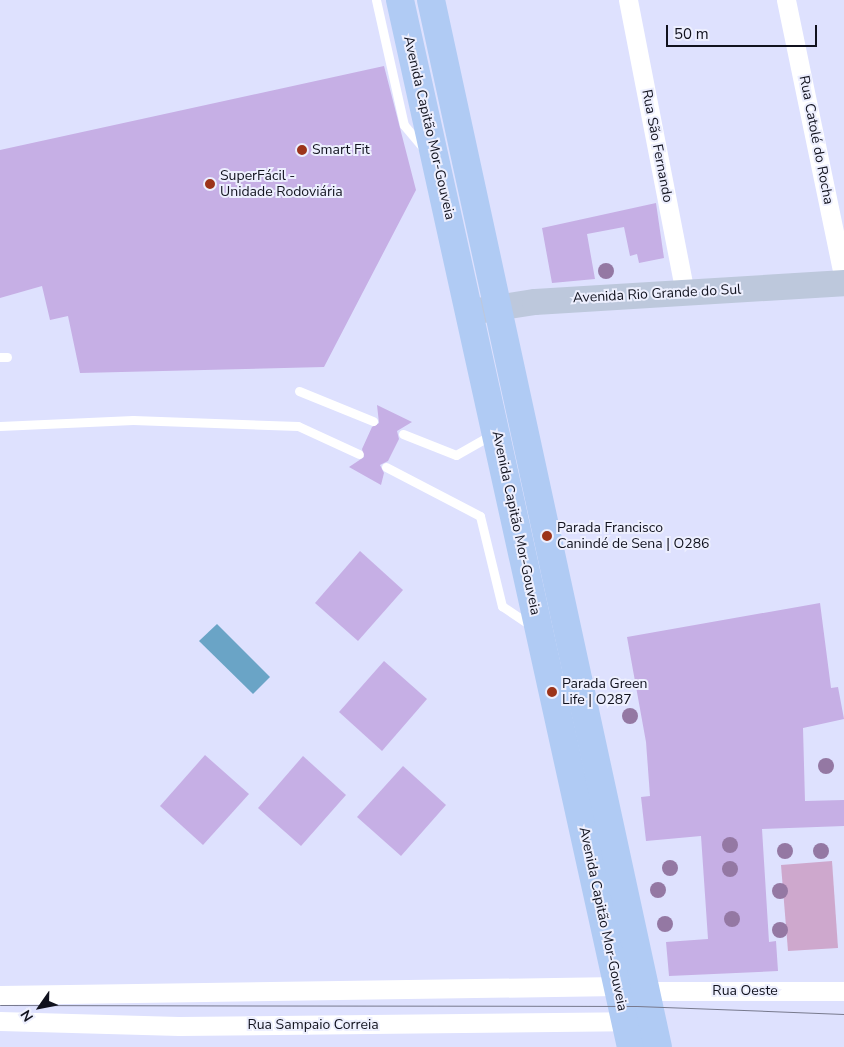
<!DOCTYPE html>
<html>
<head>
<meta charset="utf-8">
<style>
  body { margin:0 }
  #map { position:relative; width:844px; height:1047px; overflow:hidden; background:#dee1fe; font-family:"Nunito Sans",sans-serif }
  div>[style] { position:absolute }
  .green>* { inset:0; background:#cea8cd }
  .water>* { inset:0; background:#6aa4c6 }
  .building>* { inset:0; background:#c6afe5 }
  .lane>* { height:9px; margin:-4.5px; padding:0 4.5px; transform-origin:4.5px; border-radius:4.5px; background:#fff }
  .street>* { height:19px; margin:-9.5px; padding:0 9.5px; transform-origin:9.5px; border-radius:9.5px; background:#fff }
  .secondary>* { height:26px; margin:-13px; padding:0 13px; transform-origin:13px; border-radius:13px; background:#bdc8dc }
  .primary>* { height:28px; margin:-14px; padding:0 14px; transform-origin:14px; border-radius:14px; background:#b0cbf4 }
  .tram>* { height:1px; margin:-0.5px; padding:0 0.5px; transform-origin:0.5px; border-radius:0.5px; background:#787a8e }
  .trees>* { width:16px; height:16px; margin:-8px; border-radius:50%; background:#9478a3 }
  .dots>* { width:14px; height:14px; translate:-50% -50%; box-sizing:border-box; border:2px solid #edeffe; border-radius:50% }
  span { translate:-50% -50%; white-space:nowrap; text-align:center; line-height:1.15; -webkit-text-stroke:4px #edeffe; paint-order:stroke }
  .street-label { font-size:14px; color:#11121e }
  .poi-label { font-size:14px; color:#11121e }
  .left { translate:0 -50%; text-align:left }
  .north { position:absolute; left:15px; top:982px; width:50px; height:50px; -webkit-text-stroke:4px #edeffe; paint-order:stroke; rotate:237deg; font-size:14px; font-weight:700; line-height:20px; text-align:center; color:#11121e }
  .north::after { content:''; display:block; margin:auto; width:18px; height:22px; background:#11121e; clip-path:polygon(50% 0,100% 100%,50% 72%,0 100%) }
  .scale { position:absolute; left:666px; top:25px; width:151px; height:22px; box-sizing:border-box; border:2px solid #11121e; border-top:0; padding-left:6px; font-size:15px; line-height:18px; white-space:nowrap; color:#11121e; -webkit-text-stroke:4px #edeffe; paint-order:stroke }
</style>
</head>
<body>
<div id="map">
  <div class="green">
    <div style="clip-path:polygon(832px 861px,838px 948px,788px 951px,781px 865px)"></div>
  </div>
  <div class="water">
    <div style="clip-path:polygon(217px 624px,270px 677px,253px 694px,199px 641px)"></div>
  </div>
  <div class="building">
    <div style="clip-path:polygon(384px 66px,416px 190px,324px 367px,80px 373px,68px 316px,50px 320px,42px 286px,0 298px,0 150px)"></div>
    <div style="clip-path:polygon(656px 203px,664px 258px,639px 263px,637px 254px,630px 256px,624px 227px,587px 234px,595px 279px,552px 283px,542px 228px)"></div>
    <div style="clip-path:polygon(377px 405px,412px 422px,397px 431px,399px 439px,388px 461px,380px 465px,384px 473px,381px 485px,349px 467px,364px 457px,362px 449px,372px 427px,379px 423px)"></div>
    <div style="clip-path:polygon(360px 551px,403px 590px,358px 641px,315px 603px)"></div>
    <div style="clip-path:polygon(820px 603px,831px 688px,838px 687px,844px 719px,803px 728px,805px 801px,844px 800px,844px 826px,762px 829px,769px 942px,776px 941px,778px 971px,669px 976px,666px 942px,708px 939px,701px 836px,646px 841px,641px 797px,650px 796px,646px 742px,627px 637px)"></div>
    <div style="clip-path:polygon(384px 661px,427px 699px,382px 751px,339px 712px)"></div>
    <div style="clip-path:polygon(205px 755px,249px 794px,203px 845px,160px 806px)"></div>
    <div style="clip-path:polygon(303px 756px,346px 795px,301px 846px,258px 808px)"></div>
    <div style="clip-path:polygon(403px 766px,446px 805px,401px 856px,357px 817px)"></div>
  </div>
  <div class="lane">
    <div style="left:376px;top:0;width:128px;rotate:77.4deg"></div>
    <div style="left:404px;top:125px;width:31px;rotate:50deg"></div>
    <div style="left:0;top:357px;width:7px"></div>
    <div style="left:299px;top:391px;width:80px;rotate:22.1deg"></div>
    <div style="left:0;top:426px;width:133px;rotate:-2.6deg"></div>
    <div style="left:133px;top:420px;width:165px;rotate:2.1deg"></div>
    <div style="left:298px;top:426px;width:67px;rotate:24.7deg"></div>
    <div style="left:403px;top:434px;width:57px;rotate:21.6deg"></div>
    <div style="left:456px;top:455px;width:43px;rotate:-29.6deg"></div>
    <div style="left:386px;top:467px;width:106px;rotate:27.5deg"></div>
    <div style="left:480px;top:516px;width:93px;rotate:76.3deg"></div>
    <div style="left:502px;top:606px;width:37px;rotate:34deg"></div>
  </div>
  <div class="street">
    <div style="left:628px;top:0;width:298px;rotate:79deg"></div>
    <div style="left:786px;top:0;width:286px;rotate:78.3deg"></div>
    <div style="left:645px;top:991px;width:199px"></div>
    <div style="left:0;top:995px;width:618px;rotate:-0.83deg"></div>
    <div style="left:0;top:1021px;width:179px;rotate:1.6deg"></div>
    <div style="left:179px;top:1026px;width:446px;rotate:-0.6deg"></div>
  </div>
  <div class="secondary">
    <div style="left:471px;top:312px;width:65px;rotate:-8.9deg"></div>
    <div style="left:535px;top:302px;width:310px;rotate:-3.5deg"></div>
  </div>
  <div class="primary">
    <div style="left:400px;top:0;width:1072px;rotate:77.56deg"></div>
    <div style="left:431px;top:0;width:1071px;rotate:77.77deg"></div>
  </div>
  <div class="tram">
    <div style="left:0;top:1005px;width:637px;rotate:0.09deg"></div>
    <div style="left:637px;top:1006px;width:207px;rotate:2.2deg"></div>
  </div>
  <div class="trees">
    <div style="left:606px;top:271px"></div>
    <div style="left:630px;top:716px"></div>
    <div style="left:826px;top:766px"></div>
    <div style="left:730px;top:845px"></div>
    <div style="left:785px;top:851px"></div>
    <div style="left:821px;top:851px"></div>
    <div style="left:670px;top:868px"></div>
    <div style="left:730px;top:869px"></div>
    <div style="left:658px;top:890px"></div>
    <div style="left:780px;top:891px"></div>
    <div style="left:732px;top:919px"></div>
    <div style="left:665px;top:924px"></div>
    <div style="left:780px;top:930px"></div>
  </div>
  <div class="dots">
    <div style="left:302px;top:150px;background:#9c341a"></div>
    <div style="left:210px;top:184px;background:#9c341a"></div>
    <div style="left:547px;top:536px;background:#9c341a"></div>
    <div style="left:552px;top:692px;background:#9c341a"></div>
  </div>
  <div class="street-label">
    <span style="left:429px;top:128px;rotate:77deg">Avenida Capitão Mor-Gouveia</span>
    <span style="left:816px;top:140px;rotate:79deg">Rua Catolé do Rocha</span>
    <span style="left:657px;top:146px;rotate:79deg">Rua São Fernando</span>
    <span style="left:657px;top:294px;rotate:-3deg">Avenida Rio Grande do Sul</span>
    <span style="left:516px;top:523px;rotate:78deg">Avenida Capitão Mor-Gouveia</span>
    <span style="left:603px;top:919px;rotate:78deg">Avenida Capitão Mor-Gouveia</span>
    <span style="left:745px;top:991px">Rua Oeste</span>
    <span style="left:313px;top:1025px">Rua Sampaio Correia</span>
  </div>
  <div class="poi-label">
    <span class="left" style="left:312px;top:150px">Smart Fit</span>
    <span class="left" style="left:220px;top:184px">SuperFácil -<br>Unidade Rodoviária</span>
    <span class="left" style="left:557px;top:536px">Parada Francisco<br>Canindé de Sena | O286</span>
    <span class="left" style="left:562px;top:692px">Parada Green<br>Life | O287</span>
  </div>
  <div class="north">N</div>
  <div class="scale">50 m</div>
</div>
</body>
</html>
